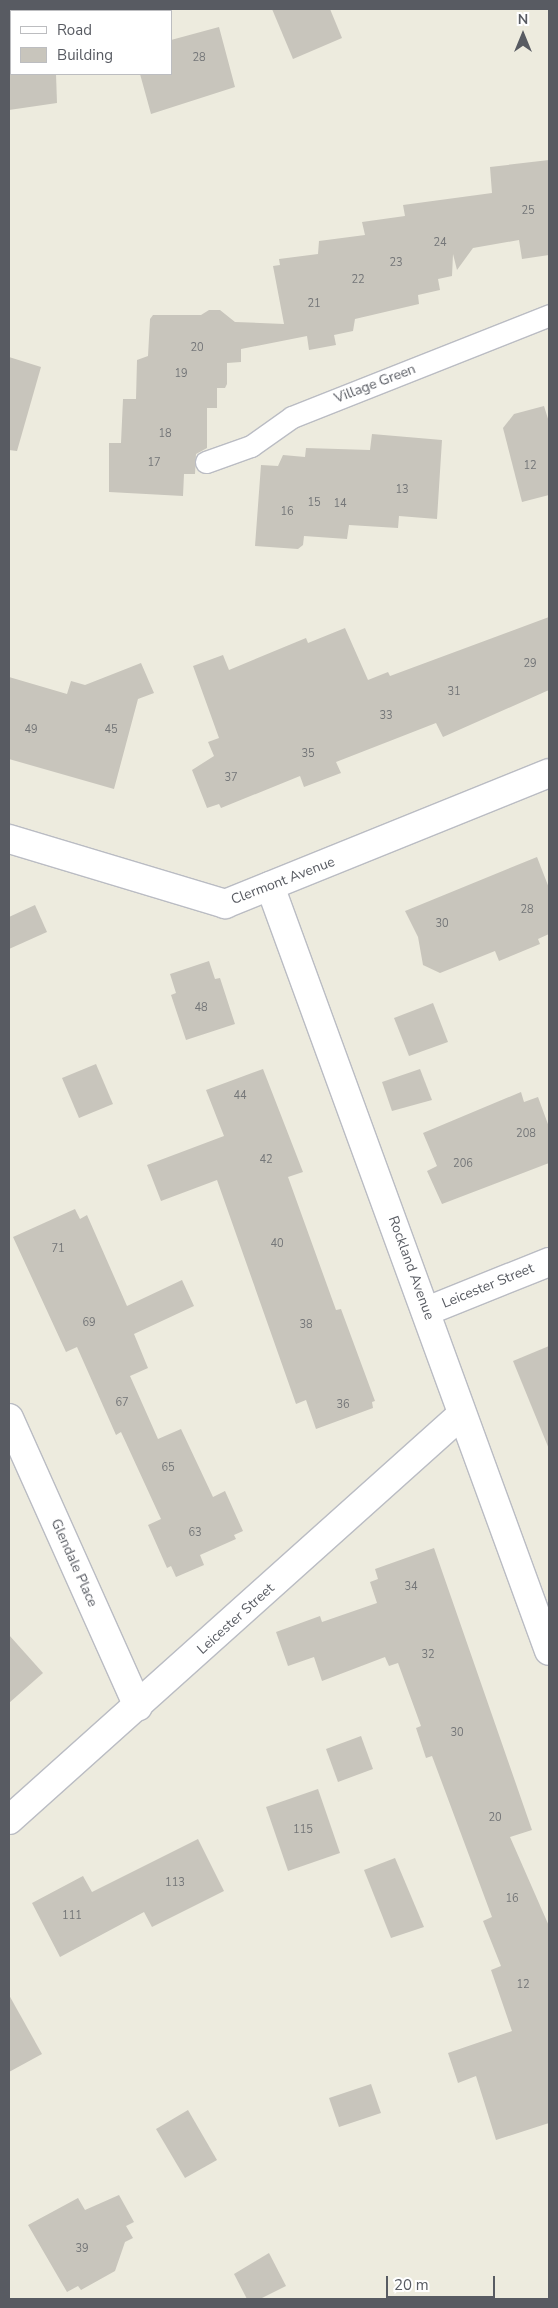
<!DOCTYPE html>
<html>
<head>
<meta charset="utf-8">
<style>
  body { margin:0 }
  #map { position:relative; width:558px; height:2308px; overflow:hidden; background:#edebde; font-family:"Nunito Sans",sans-serif }
  div>[style] { position:absolute }
  .building>* { inset:0; background:#c8c5bc }
  .roads { filter:drop-shadow(1px 0 #babcc3) drop-shadow(-1px 0 #babcc3) drop-shadow(0 1px #babcc3) drop-shadow(0 -1px #babcc3) }
  .lane>* { height:21px; margin:-10.5px; padding:0 10.5px; transform-origin:10.5px; border-radius:10.5px; background:#fff }
  .street>* { height:28px; margin:-14px; padding:0 14px; transform-origin:14px; border-radius:14px; background:#fff }
  span { translate:-50% -50%; white-space:nowrap; text-align:center; line-height:1.15; -webkit-text-stroke:4px #fff; paint-order:stroke }
  .number-label { font-size:11px; color:#747678 }
  .number-label span { -webkit-text-stroke-width:0 }
  .street-label { font-size:14px; color:#585b62 }
  .frame { position:absolute; inset:0; border:10px solid #585b62; pointer-events:none }
  .legend { position:absolute; left:10px; top:10px; width:162px; height:65px; box-sizing:border-box; background:#fff; border:1px solid #bcbdc0; margin:0; padding:6px 9px; list-style:none; font-size:15px; color:#585b62 }
  .legend li { display:flex; align-items:center; gap:10px; height:25px }
  .legend b { width:25px; border:1px solid #bcbdc0 }
  .north { position:absolute; left:498px; top:10px; width:50px; height:50px; -webkit-text-stroke:4px #fff; paint-order:stroke; rotate:0deg; font-size:14px; font-weight:700; line-height:20px; text-align:center; color:#585b62 }
  .north::after { content:''; display:block; margin:auto; width:18px; height:22px; background:#585b62; clip-path:polygon(50% 0,100% 100%,50% 72%,0 100%) }
  .scale { position:absolute; left:386px; top:2276px; width:109px; height:22px; box-sizing:border-box; border:2px solid #585b62; border-top:0; padding-left:6px; font-size:15px; line-height:18px; white-space:nowrap; color:#585b62; -webkit-text-stroke:4px #fff; paint-order:stroke }
</style>
</head>
<body>
<div id="map">
  <div class="building">
    <div style="clip-path:polygon(272px 9px,330px 9px,342px 38px,293px 59px)"></div>
    <div style="clip-path:polygon(219px 27px,235px 87px,151px 114px,140px 74px,171px 74px,171px 40px)"></div>
    <div style="clip-path:polygon(9px 74px,56px 74px,57px 103px,9px 110px)"></div>
    <div style="clip-path:polygon(549px 160px,549px 255px,522px 259px,519px 240px,473px 248px,457px 270px,453px 254px,452px 276px,438px 279px,440px 290px,418px 295px,419px 304px,355px 319px,353px 331px,334px 335px,336px 345px,309px 350px,307px 336px,241px 349px,241px 362px,227px 363px,227px 384px,225px 388px,217px 388px,217px 408px,207px 408px,207px 448px,196px 454px,195px 474px,184px 474px,183px 496px,109px 492px,109px 443px,121px 443px,123px 399px,136px 399px,137px 360px,148px 356px,150px 319px,153px 315px,201px 315px,209px 310px,220px 310px,235px 322px,284px 324px,273px 266px,280px 265px,279px 259px,318px 254px,319px 241px,365px 235px,362px 222px,405px 216px,403px 205px,492px 193px,490px 167px)"></div>
    <div style="clip-path:polygon(9px 357px,41px 367px,17px 451px,9px 450px)"></div>
    <div style="clip-path:polygon(544px 406px,549px 422px,549px 495px,522px 502px,503px 428px,514px 414px)"></div>
    <div style="clip-path:polygon(372px 434px,442px 440px,437px 519px,399px 516px,398px 528px,349px 525px,347px 539px,304px 536px,303px 545px,298px 549px,255px 546px,261px 465px,278px 466px,283px 455px,305px 457px,306px 448px,370px 450px)"></div>
    <div style="clip-path:polygon(549px 617px,549px 690px,443px 737px,436px 723px,336px 762px,341px 773px,304px 787px,300px 776px,221px 808px,219px 804px,207px 808px,192px 770px,214px 756px,208px 742px,219px 738px,193px 666px,223px 655px,229px 670px,306px 638px,308px 643px,345px 628px,368px 680px,388px 672px,390px 676px)"></div>
    <div style="clip-path:polygon(141px 663px,154px 693px,138px 699px,114px 789px,9px 759px,9px 677px,67px 694px,71px 681px,85px 685px)"></div>
    <div style="clip-path:polygon(537px 857px,549px 888px,549px 934px,538px 939px,540px 944px,499px 961px,495px 951px,440px 973px,423px 965px,418px 937px,405px 911px)"></div>
    <div style="clip-path:polygon(35px 905px,47px 932px,9px 949px,9px 917px)"></div>
    <div style="clip-path:polygon(209px 961px,215px 979px,220px 978px,235px 1024px,186px 1040px,171px 995px,176px 993px,170px 974px)"></div>
    <div style="clip-path:polygon(433px 1003px,448px 1042px,409px 1056px,394px 1018px)"></div>
    <div style="clip-path:polygon(96px 1064px,113px 1104px,79px 1118px,62px 1078px)"></div>
    <div style="clip-path:polygon(263px 1069px,303px 1172px,288px 1177px,336px 1310px,341px 1309px,375px 1401px,372px 1402px,373px 1408px,316px 1429px,306px 1400px,296px 1404px,217px 1180px,161px 1201px,147px 1165px,224px 1136px,206px 1090px)"></div>
    <div style="clip-path:polygon(420px 1069px,432px 1100px,392px 1111px,382px 1082px)"></div>
    <div style="clip-path:polygon(521px 1092px,524px 1102px,538px 1097px,549px 1127px,549px 1163px,442px 1204px,427px 1171px,437px 1166px,423px 1133px)"></div>
    <div style="clip-path:polygon(75px 1209px,80px 1219px,87px 1215px,127px 1306px,182px 1280px,194px 1306px,134px 1334px,148px 1368px,130px 1376px,158px 1439px,181px 1429px,213px 1497px,225px 1491px,243px 1531px,234px 1535px,236px 1539px,200px 1555px,204px 1565px,176px 1577px,171px 1566px,167px 1568px,148px 1525px,161px 1519px,121px 1432px,116px 1435px,77px 1347px,66px 1352px,13px 1237px)"></div>
    <div style="clip-path:polygon(549px 1346px,549px 1449px,513px 1361px)"></div>
    <div style="clip-path:polygon(434px 1548px,532px 1830px,510px 1837px,549px 1926px,549px 2123px,496px 2140px,476px 2076px,458px 2083px,448px 2053px,512px 2031px,491px 1970px,501px 1966px,483px 1921px,492px 1917px,432px 1756px,426px 1758px,416px 1728px,421px 1726px,398px 1663px,389px 1666px,385px 1657px,322px 1681px,314px 1657px,288px 1666px,276px 1632px,320px 1616px,322px 1622px,377px 1603px,370px 1582px,378px 1579px,375px 1569px)"></div>
    <div style="clip-path:polygon(9px 1635px,43px 1673px,9px 1703px)"></div>
    <div style="clip-path:polygon(361px 1736px,373px 1769px,338px 1782px,326px 1749px)"></div>
    <div style="clip-path:polygon(318px 1789px,340px 1853px,288px 1871px,266px 1807px)"></div>
    <div style="clip-path:polygon(198px 1839px,224px 1891px,152px 1927px,144px 1912px,60px 1957px,32px 1903px,83px 1876px,92px 1892px)"></div>
    <div style="clip-path:polygon(395px 1858px,424px 1927px,391px 1938px,364px 1870px)"></div>
    <div style="clip-path:polygon(9px 1995px,42px 2054px,9px 2072px)"></div>
    <div style="clip-path:polygon(371px 2084px,381px 2113px,339px 2127px,329px 2098px)"></div>
    <div style="clip-path:polygon(188px 2110px,217px 2160px,185px 2178px,156px 2129px)"></div>
    <div style="clip-path:polygon(119px 2195px,134px 2222px,126px 2226px,133px 2238px,125px 2242px,115px 2271px,81px 2290px,78px 2286px,67px 2292px,28px 2225px,78px 2198px,85px 2210px)"></div>
    <div style="clip-path:polygon(269px 2253px,286px 2286px,260px 2299px,247px 2299px,234px 2274px)"></div>
  </div>
  <div class="roads">
    <div class="lane">
      <div style="left:206px;top:462px;width:48px;rotate:-19.6deg"></div>
      <div style="left:251px;top:446px;width:50px;rotate:-35.3deg"></div>
      <div style="left:292px;top:417px;width:277px;rotate:-21.6deg"></div>
    </div>
    <div class="street">
      <div style="left:9px;top:839px;width:226px;rotate:16.7deg"></div>
      <div style="left:225px;top:904px;width:349px;rotate:-22deg"></div>
      <div style="left:270px;top:886px;width:814px;rotate:69.96deg"></div>
      <div style="left:427px;top:1311px;width:131px;rotate:-21.9deg"></div>
      <div style="left:9px;top:1418px;width:316px;rotate:65.9deg"></div>
      <div style="left:9px;top:1820px;width:607px;rotate:-41.86deg"></div>
    </div>
  </div>
  <div class="number-label">
    <span style="left:199px;top:58px">28</span>
    <span style="left:528px;top:211px">25</span>
    <span style="left:440px;top:243px">24</span>
    <span style="left:396px;top:263px">23</span>
    <span style="left:358px;top:280px">22</span>
    <span style="left:314px;top:304px">21</span>
    <span style="left:197px;top:348px">20</span>
    <span style="left:181px;top:374px">19</span>
    <span style="left:165px;top:434px">18</span>
    <span style="left:154px;top:463px">17</span>
    <span style="left:530px;top:466px">12</span>
    <span style="left:402px;top:490px">13</span>
    <span style="left:314px;top:503px">15</span>
    <span style="left:340px;top:504px">14</span>
    <span style="left:287px;top:512px">16</span>
    <span style="left:530px;top:664px">29</span>
    <span style="left:454px;top:692px">31</span>
    <span style="left:386px;top:716px">33</span>
    <span style="left:31px;top:730px">49</span>
    <span style="left:111px;top:730px">45</span>
    <span style="left:308px;top:754px">35</span>
    <span style="left:231px;top:778px">37</span>
    <span style="left:527px;top:910px">28</span>
    <span style="left:442px;top:924px">30</span>
    <span style="left:201px;top:1008px">48</span>
    <span style="left:240px;top:1096px">44</span>
    <span style="left:526px;top:1134px">208</span>
    <span style="left:266px;top:1160px">42</span>
    <span style="left:463px;top:1164px">206</span>
    <span style="left:277px;top:1244px">40</span>
    <span style="left:58px;top:1249px">71</span>
    <span style="left:89px;top:1323px">69</span>
    <span style="left:306px;top:1325px">38</span>
    <span style="left:122px;top:1403px">67</span>
    <span style="left:343px;top:1405px">36</span>
    <span style="left:168px;top:1468px">65</span>
    <span style="left:195px;top:1533px">63</span>
    <span style="left:411px;top:1587px">34</span>
    <span style="left:428px;top:1655px">32</span>
    <span style="left:457px;top:1733px">30</span>
    <span style="left:495px;top:1818px">20</span>
    <span style="left:303px;top:1830px">115</span>
    <span style="left:175px;top:1883px">113</span>
    <span style="left:512px;top:1899px">16</span>
    <span style="left:72px;top:1916px">111</span>
    <span style="left:523px;top:1985px">12</span>
    <span style="left:82px;top:2249px">39</span>
  </div>
  <div class="street-label">
    <span style="left:375px;top:384px;rotate:-21deg">Village Green</span>
    <span style="left:283px;top:881px;rotate:-21deg">Clermont Avenue</span>
    <span style="left:411px;top:1268px;rotate:70deg">Rockland Avenue</span>
    <span style="left:488px;top:1286px;rotate:-22deg">Leicester Street</span>
    <span style="left:74px;top:1563px;rotate:66deg">Glendale Place</span>
    <span style="left:236px;top:1619px;rotate:-42deg">Leicester Street</span>
  </div>
  <div class="frame"></div>
  <ul class="legend">
  <li><b style="height:6px;background:#fff"></b>Road</li>
  <li><b style="height:14px;background:#c8c5bc"></b>Building</li>
  </ul>
  <div class="north">N</div>
  <div class="scale">20 m</div>
</div>
</body>
</html>
